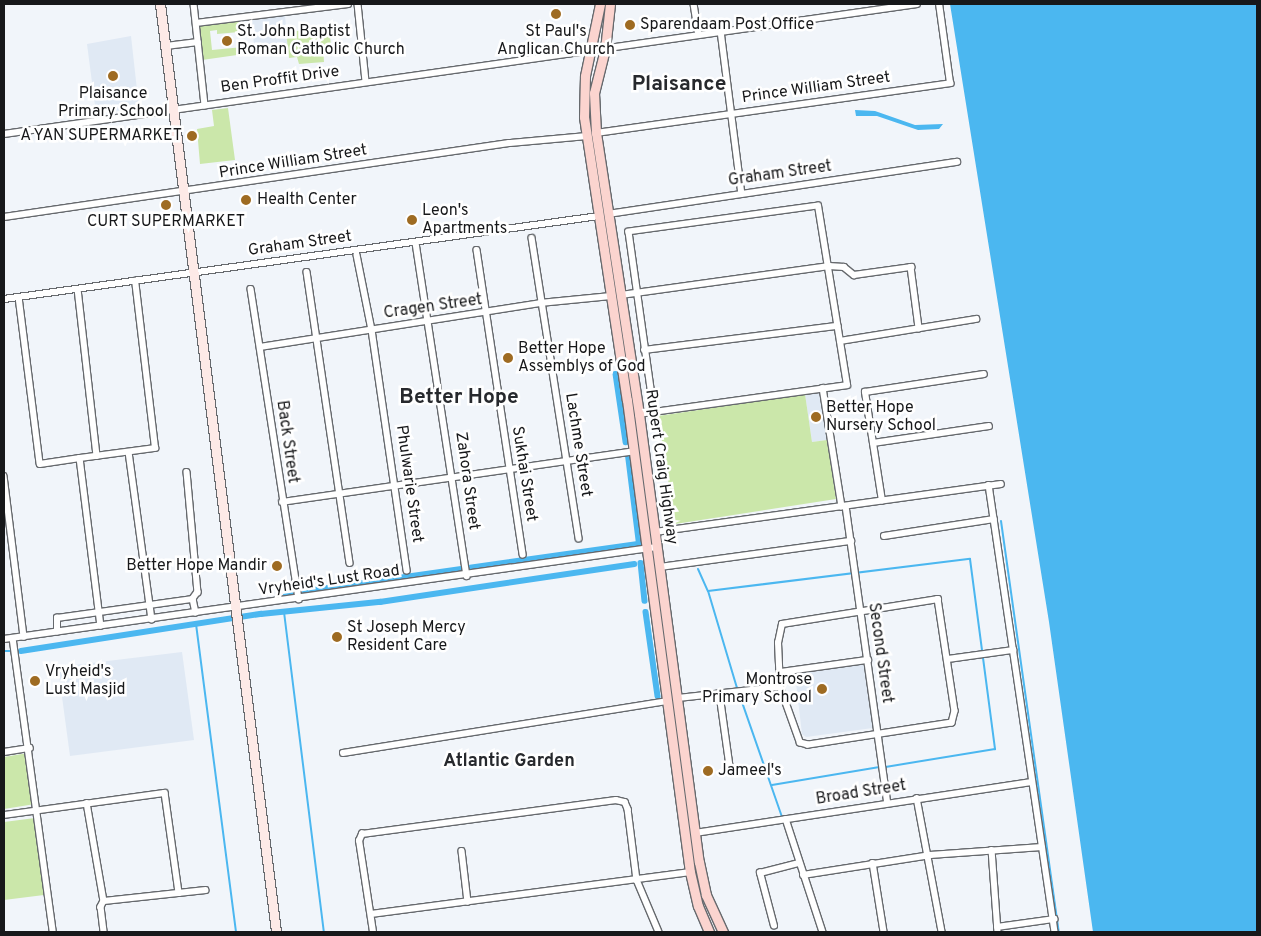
<!DOCTYPE html>
<html>
<head>
<meta charset="utf-8">
<style>
  body { margin:0 }
  #map { position:relative; width:1261px; height:936px; overflow:hidden; background:#f1f5fa; font-family:Overpass,sans-serif }
  div>[style] { position:absolute }
  .built>* { inset:0; background:#e0e9f4 }
  .green>* { inset:0; background:#cbe7aa }
  .water>* { inset:0; background:#4bb7f0 }
  .stream>* { height:2px; margin:-1px; padding:0 1px; transform-origin:1px; border-radius:1px; background:#4bb7f0 }
  .canal>* { height:5.5px; margin:-2.75px; padding:0 2.75px; transform-origin:2.75px; border-radius:2.75px; background:#4bb7f0 }
  .roads { filter:drop-shadow(1px 0 #66696d) drop-shadow(-1px 0 #66696d) drop-shadow(0 1px #66696d) drop-shadow(0 -1px #66696d) }
  .minor>* { height:5.5px; margin:-2.75px; padding:0 2.75px; transform-origin:2.75px; border-radius:2.75px; background:#fff }
  .secondary>* { height:9px; margin:-4.5px; padding:0 4.5px; transform-origin:4.5px; border-radius:4.5px; background:#fdeae7 }
  .primary>* { height:9px; margin:-4.5px; padding:0 4.5px; transform-origin:4.5px; border-radius:4.5px; background:#fbd4cf }
  .dots>* { width:14px; height:14px; translate:-50% -50%; box-sizing:border-box; border:2px solid #fff; border-radius:50% }
  span { translate:-50% -50%; white-space:nowrap; text-align:center; line-height:1.15; -webkit-text-stroke:5px #fff; paint-order:stroke }
  .poi-label { font-size:16px; color:#17181a }
  .left { translate:0 -50%; text-align:left }
  .right { translate:-100% -50%; text-align:right }
  .street-label { font-size:16px; color:#17181a }
  .neighbourhood-label { font-size:18px; color:#27292d; font-weight:700 }
  .district-label { font-size:21px; color:#27292d; font-weight:700 }
  .frame { position:absolute; inset:0; border:5px solid #17181a; pointer-events:none }
</style>
</head>
<body>
<div id="map">
  <div class="built">
    <div style="clip-path:polygon(285px 15px,288px 49px,255px 53px,251px 19px)"></div>
    <div style="clip-path:polygon(131px 36px,139px 108px,96px 113px,87px 44px)"></div>
    <div style="clip-path:polygon(820px 392px,827px 440px,812px 442px,805px 394px)"></div>
    <div style="clip-path:polygon(182px 652px,194px 740px,70px 756px,58px 667px)"></div>
    <div style="clip-path:polygon(864px 663px,873px 728px,806px 737px,802px 734px,795px 674px)"></div>
  </div>
  <div class="green">
    <div style="clip-path:polygon(240px 20px,242px 35px,239px 32px,217px 34px,217px 30px,210px 31px,212px 50px,243px 47px,244px 54px,202px 60px,198px 25px)"></div>
    <div style="clip-path:polygon(329px 28px,331px 45px,323px 46px,324px 62px,299px 64px,297px 57px,289px 58px,286px 32px)"></div>
    <div style="clip-path:polygon(228px 108px,235px 160px,200px 164px,197px 129px,214px 126px,212px 110px)"></div>
    <div style="clip-path:polygon(805px 394px,812px 442px,827px 440px,836px 499px,675px 524px,658px 416px)"></div>
    <div style="clip-path:polygon(28px 753px,35px 804px,4px 809px,4px 757px)"></div>
    <div style="clip-path:polygon(35px 818px,44px 895px,4px 900px,4px 822px)"></div>
  </div>
  <div class="water">
    <div style="clip-path:polygon(950px 4px,1257px 4px,1257px 932px,1093px 932px,1049px 622px)"></div>
    <div style="clip-path:polygon(855px 110px,875px 111px,915px 125px,943px 124px,939px 129px,918px 130px,877px 116px,856px 116px)"></div>
  </div>
  <div class="stream">
    <div style="left:1001px;top:521px;width:415px;rotate:82deg"></div>
    <div style="left:698px;top:569px;width:24px;rotate:66deg"></div>
    <div style="left:284px;top:612px;width:322px;rotate:82.9deg"></div>
    <div style="left:196px;top:624px;width:311px;rotate:82.6deg"></div>
    <div style="left:4px;top:651px;width:8px"></div>
    <div style="left:772px;top:785px;width:109px;rotate:-9.5deg"></div>
    <div style="left:782px;top:817px;width:137px;rotate:-109.2deg"></div>
    <div style="left:737px;top:688px;width:101px;rotate:-106.6deg"></div>
    <div style="left:708px;top:591px;width:264px;rotate:-7deg"></div>
    <div style="left:970px;top:559px;width:192px;rotate:82.5deg"></div>
    <div style="left:995px;top:749px;width:111px;rotate:170.7deg"></div>
  </div>
  <div class="canal">
    <div style="left:616px;top:374px;width:69px;rotate:81.6deg"></div>
    <div style="left:641px;top:563px;width:38px;rotate:84deg"></div>
    <div style="left:286px;top:594px;width:357px;rotate:-8.1deg"></div>
    <div style="left:639px;top:544px;width:89px;rotate:-97.1deg"></div>
    <div style="left:646px;top:612px;width:85px;rotate:81.9deg"></div>
    <div style="left:21px;top:651px;width:243px;rotate:-8.8deg"></div>
    <div style="left:261px;top:614px;width:120px;rotate:-5.8deg"></div>
    <div style="left:380px;top:602px;width:257px;rotate:-8.5deg"></div>
  </div>
  <div class="roads">
    <div class="minor">
      <div style="left:194px;top:4px;width:102px;rotate:83.8deg"></div>
      <div style="left:358px;top:4px;width:78px;rotate:84.1deg"></div>
      <div style="left:694px;top:4px;width:31px;rotate:81deg"></div>
      <div style="left:196px;top:23px;width:153px;rotate:-7.1deg"></div>
      <div style="left:721px;top:31px;width:164px;rotate:82.7deg"></div>
      <div style="left:166px;top:46px;width:32px;rotate:-7deg"></div>
      <div style="left:596px;top:133px;width:358px;rotate:-8deg"></div>
      <div style="left:950px;top:83px;width:80px;rotate:-97.9deg"></div>
      <div style="left:4px;top:134px;width:922px;rotate:-8.1deg"></div>
      <div style="left:608px;top:214px;width:353px;rotate:-8.5deg"></div>
      <div style="left:4px;top:217px;width:510px;rotate:-8.34deg"></div>
      <div style="left:509px;top:143px;width:78px;rotate:-5.1deg"></div>
      <div style="left:532px;top:238px;width:304px;rotate:81.1deg"></div>
      <div style="left:416px;top:243px;width:337px;rotate:81.3deg"></div>
      <div style="left:477px;top:250px;width:308px;rotate:81.4deg"></div>
      <div style="left:357px;top:255px;width:76px;rotate:78.7deg"></div>
      <div style="left:372px;top:330px;width:243px;rotate:81.7deg"></div>
      <div style="left:307px;top:272px;width:294px;rotate:81.6deg"></div>
      <div style="left:78px;top:289px;width:168px;rotate:83.5deg"></div>
      <div style="left:251px;top:289px;width:314px;rotate:81.2deg"></div>
      <div style="left:621px;top:295px;width:210px;rotate:-7.9deg"></div>
      <div style="left:829px;top:266px;width:15px;rotate:4deg"></div>
      <div style="left:844px;top:267px;width:13px;rotate:39deg"></div>
      <div style="left:854px;top:275px;width:58px;rotate:-8deg"></div>
      <div style="left:911px;top:267px;width:62px;rotate:82.5deg"></div>
      <div style="left:19px;top:297px;width:168px;rotate:82.8deg"></div>
      <div style="left:40px;top:464px;width:40px;rotate:-8.5deg"></div>
      <div style="left:80px;top:458px;width:76px;rotate:-7.6deg"></div>
      <div style="left:155px;top:448px;width:168px;rotate:-96.8deg"></div>
      <div style="left:4px;top:299px;width:601px;rotate:-7.94deg"></div>
      <div style="left:840px;top:341px;width:138px;rotate:-9.2deg"></div>
      <div style="left:260px;top:347px;width:283px;rotate:-8.9deg"></div>
      <div style="left:540px;top:303px;width:71px;rotate:-5.6deg"></div>
      <div style="left:644px;top:350px;width:195px;rotate:-7.1deg"></div>
      <div style="left:823px;top:388px;width:120px;rotate:80.9deg"></div>
      <div style="left:639px;top:414px;width:210px;rotate:-7.9deg"></div>
      <div style="left:847px;top:385px;width:181px;rotate:-99.2deg"></div>
      <div style="left:818px;top:206px;width:191px;rotate:172.2deg"></div>
      <div style="left:629px;top:232px;width:180px;rotate:82deg"></div>
      <div style="left:873px;top:443px;width:117px;rotate:-8.3deg"></div>
      <div style="left:129px;top:452px;width:169px;rotate:82.2deg"></div>
      <div style="left:80px;top:458px;width:169px;rotate:82.9deg"></div>
      <div style="left:187px;top:472px;width:121px;rotate:84.8deg"></div>
      <div style="left:198px;top:592px;width:9px;rotate:126deg"></div>
      <div style="left:193px;top:599px;width:14px;rotate:78deg"></div>
      <div style="left:4px;top:476px;width:162px;rotate:82.9deg"></div>
      <div style="left:989px;top:485px;width:452px;rotate:81.6deg"></div>
      <div style="left:882px;top:501px;width:110px;rotate:-98.9deg"></div>
      <div style="left:865px;top:392px;width:120px;rotate:-8.6deg"></div>
      <div style="left:282px;top:502px;width:356px;rotate:-8.2deg"></div>
      <div style="left:846px;top:506px;width:300px;rotate:82deg"></div>
      <div style="left:655px;top:532px;width:349px;rotate:-7.9deg"></div>
      <div style="left:884px;top:536px;width:111px;rotate:-8.8deg"></div>
      <div style="left:660px;top:567px;width:193px;rotate:-7.8deg"></div>
      <div style="left:938px;top:599px;width:113px;rotate:81.4deg"></div>
      <div style="left:955px;top:711px;width:12px;rotate:104deg"></div>
      <div style="left:952px;top:723px;width:146px;rotate:171.3deg"></div>
      <div style="left:808px;top:745px;width:8px;rotate:-166deg"></div>
      <div style="left:800px;top:743px;width:59px;rotate:-109.7deg"></div>
      <div style="left:780px;top:687px;width:44px;rotate:-92.6deg"></div>
      <div style="left:778px;top:643px;width:19px;rotate:-78deg"></div>
      <div style="left:782px;top:624px;width:158px;rotate:-9.1deg"></div>
      <div style="left:57px;top:632px;width:14px;rotate:-90deg"></div>
      <div style="left:57px;top:618px;width:137px;rotate:-8deg"></div>
      <div style="left:13px;top:638px;width:295px;rotate:82.2deg"></div>
      <div style="left:4px;top:639px;width:659px;rotate:-8.02deg"></div>
      <div style="left:948px;top:659px;width:66px;rotate:-7.9deg"></div>
      <div style="left:781px;top:672px;width:88px;rotate:-7.9deg"></div>
      <div style="left:720px;top:695px;width:72px;rotate:82deg"></div>
      <div style="left:678px;top:698px;width:103px;rotate:-6.2deg"></div>
      <div style="left:4px;top:752px;width:26px;rotate:-9deg"></div>
      <div style="left:343px;top:753px;width:329px;rotate:-9.1deg"></div>
      <div style="left:917px;top:798px;width:136px;rotate:79.4deg"></div>
      <div style="left:87px;top:803px;width:99px;rotate:80.2deg"></div>
      <div style="left:104px;top:901px;width:7px;rotate:117deg"></div>
      <div style="left:101px;top:907px;width:25px;rotate:83deg"></div>
      <div style="left:4px;top:815px;width:162px;rotate:-7.8deg"></div>
      <div style="left:165px;top:793px;width:101px;rotate:82deg"></div>
      <div style="left:786px;top:819px;width:119px;rotate:71.9deg"></div>
      <div style="left:695px;top:833px;width:340px;rotate:-8.6deg"></div>
      <div style="left:992px;top:850px;width:82px;rotate:85.8deg"></div>
      <div style="left:462px;top:851px;width:51px;rotate:83.3deg"></div>
      <div style="left:873px;top:863px;width:70px;rotate:80.9deg"></div>
      <div style="left:803px;top:875px;width:129px;rotate:-8.9deg"></div>
      <div style="left:930px;top:855px;width:112px;rotate:-4.1deg"></div>
      <div style="left:104px;top:901px;width:102px;rotate:-6.2deg"></div>
      <div style="left:371px;top:914px;width:322px;rotate:-7.5deg"></div>
      <div style="left:774px;top:926px;width:55px;rotate:-104.8deg"></div>
      <div style="left:760px;top:873px;width:40px;rotate:-14.4deg"></div>
      <div style="left:997px;top:927px;width:58px;rotate:-8deg"></div>
      <div style="left:373px;top:932px;width:92px;rotate:-98.7deg"></div>
      <div style="left:359px;top:841px;width:8px;rotate:-67deg"></div>
      <div style="left:362px;top:834px;width:256px;rotate:-7.6deg"></div>
      <div style="left:616px;top:800px;width:9px;rotate:13deg"></div>
      <div style="left:625px;top:802px;width:8px;rotate:67deg"></div>
      <div style="left:628px;top:809px;width:72px;rotate:82.8deg"></div>
      <div style="left:637px;top:880px;width:56px;rotate:67.1deg"></div>
    </div>
    <div class="secondary">
      <div style="left:160px;top:4px;width:935px;rotate:82.87deg"></div>
    </div>
    <div class="primary">
      <div style="left:600px;top:4px;width:74px;rotate:101.8deg"></div>
      <div style="left:585px;top:76px;width:41px;rotate:91.4deg"></div>
      <div style="left:584px;top:117px;width:286px;rotate:81.4deg"></div>
      <div style="left:627px;top:400px;width:476px;rotate:82.4deg"></div>
      <div style="left:690px;top:872px;width:35px;rotate:77deg"></div>
      <div style="left:698px;top:906px;width:28px;rotate:67deg"></div>
      <div style="left:610px;top:4px;width:45px;rotate:96.3deg"></div>
      <div style="left:605px;top:49px;width:45px;rotate:104deg"></div>
      <div style="left:594px;top:93px;width:40px;rotate:87.1deg"></div>
      <div style="left:596px;top:133px;width:284px;rotate:81.3deg"></div>
      <div style="left:639px;top:414px;width:452px;rotate:82.4deg"></div>
      <div style="left:699px;top:862px;width:34px;rotate:78deg"></div>
      <div style="left:706px;top:895px;width:41px;rotate:65.3deg"></div>
    </div>
  </div>
  <div class="dots">
    <div style="left:556px;top:14px;background:#9e6b22"></div>
    <div style="left:630px;top:25px;background:#9e6b22"></div>
    <div style="left:227px;top:41px;background:#9e6b22"></div>
    <div style="left:113px;top:76px;background:#9e6b22"></div>
    <div style="left:192px;top:136px;background:#9e6b22"></div>
    <div style="left:246px;top:200px;background:#9e6b22"></div>
    <div style="left:166px;top:205px;background:#9e6b22"></div>
    <div style="left:412px;top:220px;background:#9e6b22"></div>
    <div style="left:508px;top:358px;background:#9e6b22"></div>
    <div style="left:816px;top:417px;background:#9e6b22"></div>
    <div style="left:277px;top:566px;background:#9e6b22"></div>
    <div style="left:337px;top:637px;background:#9e6b22"></div>
    <div style="left:35px;top:681px;background:#9e6b22"></div>
    <div style="left:822px;top:689px;background:#9e6b22"></div>
    <div style="left:708px;top:771px;background:#9e6b22"></div>
  </div>
  <div class="poi-label">
    <span class="left" style="left:640px;top:25px">Sparendaam Post Office</span>
    <span class="left" style="left:237px;top:41px">St. John Baptist<br>Roman Catholic Church</span>
    <span style="left:556px;top:41px">St Paul's<br>Anglican Church</span>
    <span style="left:113px;top:103px">Plaisance<br>Primary School</span>
    <span class="right" style="left:182px;top:136px">A YAN SUPERMARKET</span>
    <span class="left" style="left:257px;top:200px">Health Center</span>
    <span class="left" style="left:422px;top:220px">Leon's<br>Apartments</span>
    <span style="left:166px;top:222px">CURT SUPERMARKET</span>
    <span class="left" style="left:518px;top:358px">Better Hope<br>Assemblys of God</span>
    <span class="left" style="left:826px;top:417px">Better Hope<br>Nursery School</span>
    <span class="right" style="left:267px;top:566px">Better Hope Mandir</span>
    <span class="left" style="left:347px;top:637px">St Joseph Mercy<br>Resident Care</span>
    <span class="left" style="left:45px;top:681px">Vryheid's<br>Lust Masjid</span>
    <span class="right" style="left:812px;top:689px">Montrose<br>Primary School</span>
    <span class="left" style="left:718px;top:771px">Jameel's</span>
  </div>
  <div class="street-label">
    <span style="left:280px;top:80px;rotate:-8deg">Ben Proffit Drive</span>
    <span style="left:816px;top:88px;rotate:-8deg">Prince William Street</span>
    <span style="left:293px;top:162px;rotate:-9deg">Prince William Street</span>
    <span style="left:780px;top:174px;rotate:-8deg">Graham Street</span>
    <span style="left:300px;top:244px;rotate:-8deg">Graham Street</span>
    <span style="left:433px;top:307px;rotate:-8deg">Cragen Street</span>
    <span style="left:287px;top:442px;rotate:82deg">Back Street</span>
    <span style="left:578px;top:445px;rotate:81deg">Lachme Street</span>
    <span style="left:661px;top:467px;rotate:82deg">Rupert Craig Highway</span>
    <span style="left:524px;top:474px;rotate:81deg">Sukhai Street</span>
    <span style="left:467px;top:481px;rotate:82deg">Zahora Street</span>
    <span style="left:409px;top:484px;rotate:82deg">Phulwarie Street</span>
    <span style="left:329px;top:581px;rotate:-8deg">Vryheid's Lust Road</span>
    <span style="left:880px;top:653px;rotate:82deg">Second Street</span>
    <span style="left:861px;top:793px;rotate:-9deg">Broad Street</span>
  </div>
  <div class="neighbourhood-label">
    <span style="left:509px;top:762px">Atlantic Garden</span>
  </div>
  <div class="district-label">
    <span style="left:679px;top:85px">Plaisance</span>
    <span style="left:459px;top:398px">Better Hope</span>
  </div>
  <div class="frame"></div>
</div>
</body>
</html>
